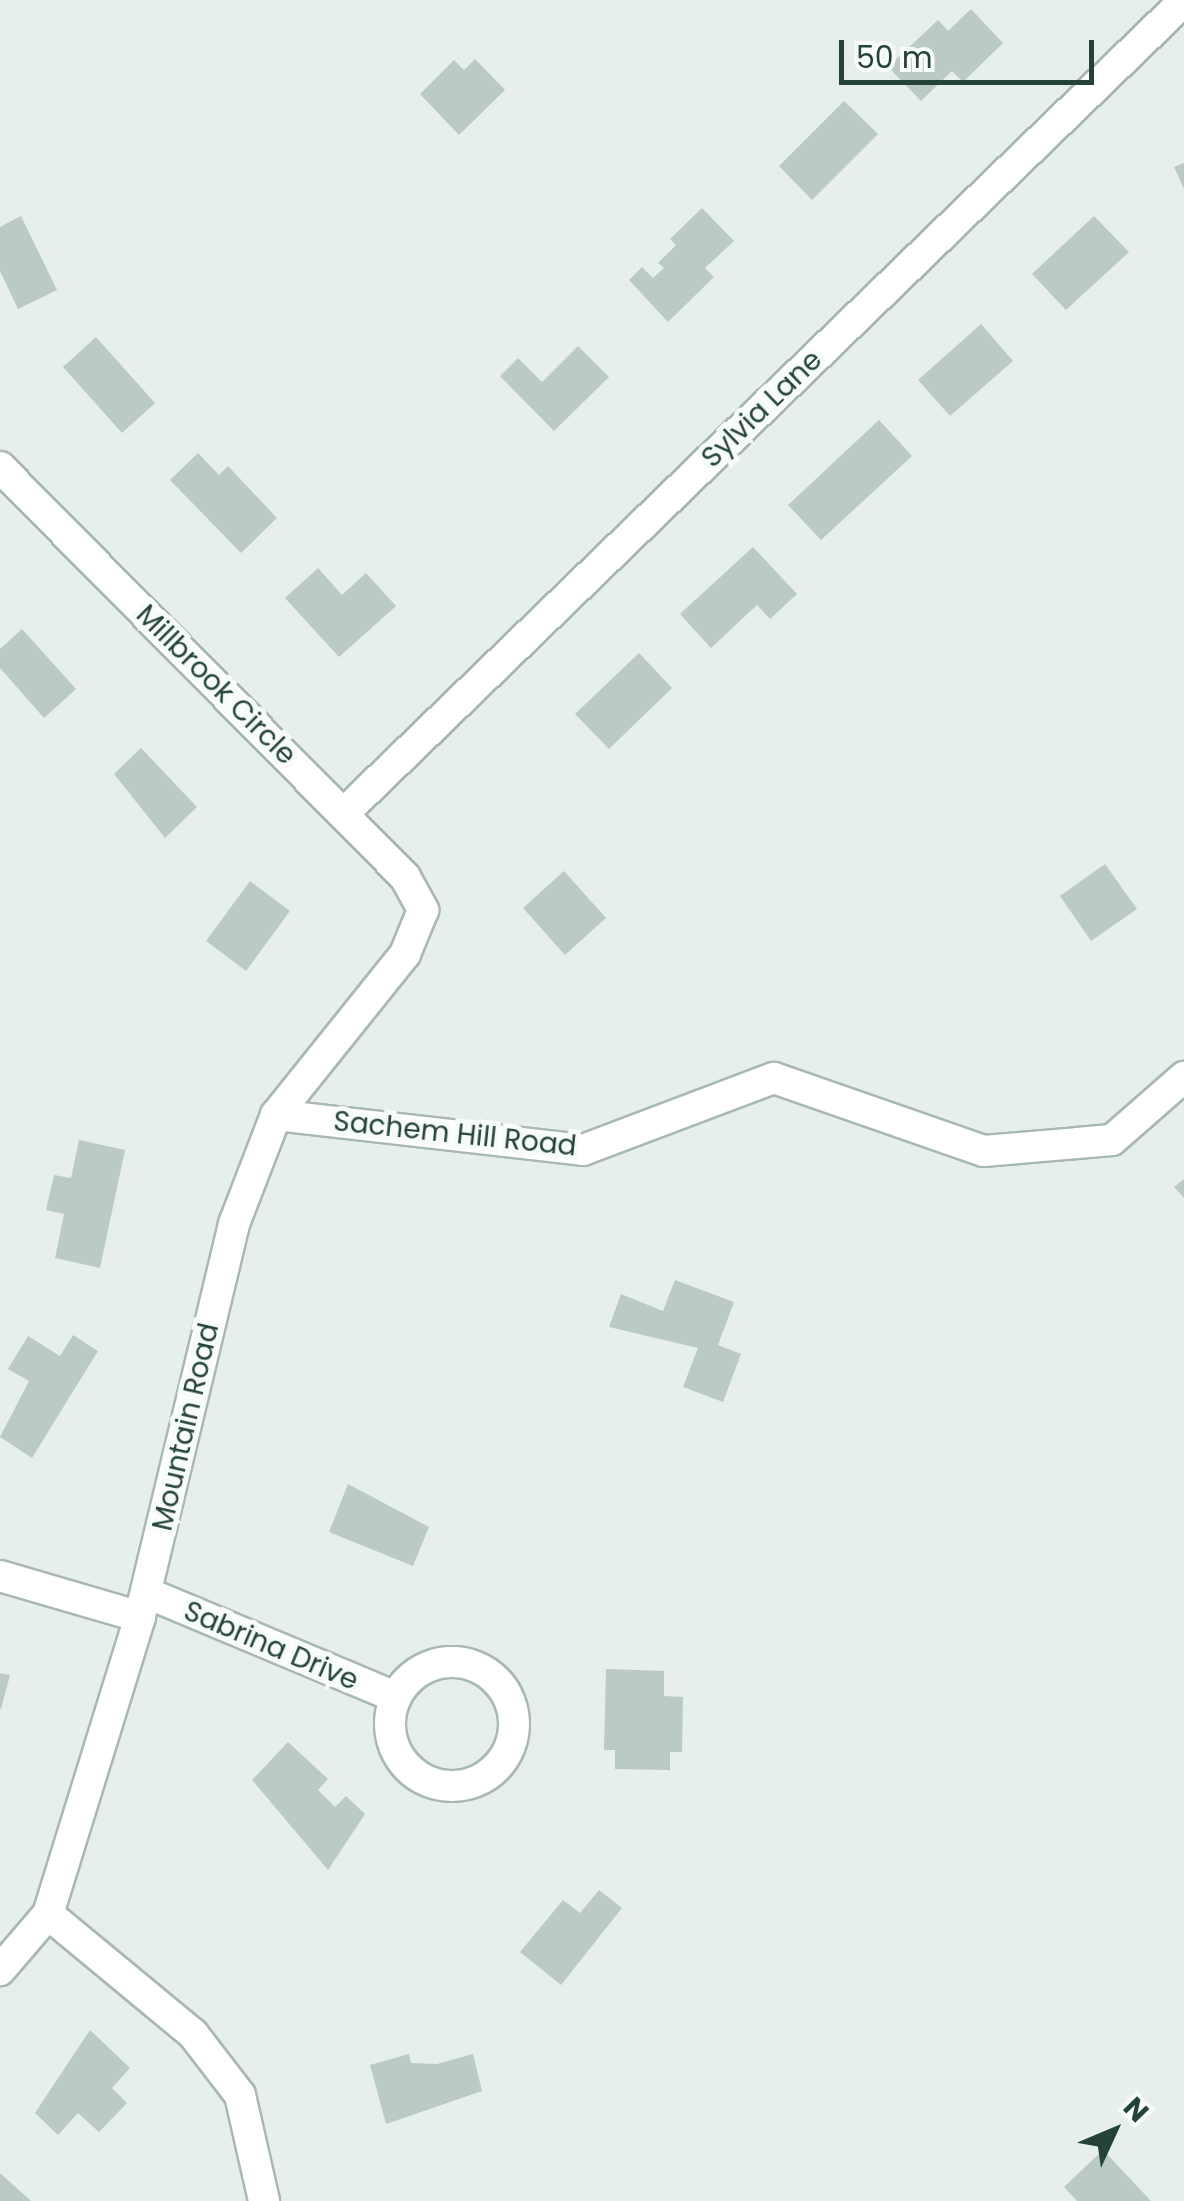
<!DOCTYPE html>
<html>
<head>
<meta charset="utf-8">
<style>
  body { margin:0 }
  #map { position:relative; width:1184px; height:2201px; overflow:hidden; background:#e6efeb; font-family:Poppins,sans-serif }
  div>[style] { position:absolute }
  .building>* { inset:0; background:#bbcac4 }
  .roads { filter:drop-shadow(2px 0 #a8b8b2) drop-shadow(-2px 0 #a8b8b2) drop-shadow(0 2px #a8b8b2) drop-shadow(0 -2px #a8b8b2) }
  .minor>* { height:30px; margin:-15px; padding:0 15px; transform-origin:15px; border-radius:15px; background:#fff }
  .minor>.ring { margin:-15px; padding:0; box-sizing:content-box; background:none; border:30px solid #fff; border-radius:50% }
  span { translate:-50% -50%; white-space:nowrap; text-align:center; line-height:1.15; -webkit-text-stroke:10px #f7fbf9; paint-order:stroke }
  .street-label { font-size:28px; color:#24423a }
  .north { position:absolute; left:1064px; top:2081px; width:100px; height:100px; -webkit-text-stroke:8px #f7fbf9; paint-order:stroke; rotate:46deg; font-size:28px; font-weight:700; line-height:40px; text-align:center; color:#24423a }
  .north::after { content:''; display:block; margin:auto; width:35px; height:45px; background:#24423a; clip-path:polygon(50% 0,100% 100%,50% 72%,0 100%) }
  .scale { position:absolute; left:839px; top:40px; width:255px; height:45px; box-sizing:border-box; border:5px solid #24423a; border-top:0; padding-left:12px; font-size:30px; line-height:35px; white-space:nowrap; color:#24423a; -webkit-text-stroke:8px #f7fbf9; paint-order:stroke }
</style>
</head>
<body>
<div id="map">
  <div class="building">
    <div style="clip-path:polygon(971px 9px,1003px 43px,963px 82px,952px 71px,921px 101px,888px 67px,938px 20px,948px 31px)"></div>
    <div style="clip-path:polygon(475px 59px,505px 90px,459px 135px,420px 94px,454px 60px,464px 70px)"></div>
    <div style="clip-path:polygon(844px 101px,878px 134px,812px 200px,779px 166px)"></div>
    <div style="clip-path:polygon(1184px 163px,1184px 189px,1174px 167px)"></div>
    <div style="clip-path:polygon(702px 208px,734px 241px,705px 268px,714px 277px,668px 322px,629px 280px,642px 267px,653px 278px,664px 268px,658px 263px,676px 245px,670px 239px)"></div>
    <div style="clip-path:polygon(21px 216px,57px 290px,18px 309px,0 271px,0 227px)"></div>
    <div style="clip-path:polygon(1094px 216px,1129px 252px,1066px 310px,1032px 274px)"></div>
    <div style="clip-path:polygon(981px 324px,1013px 361px,950px 416px,918px 380px)"></div>
    <div style="clip-path:polygon(96px 337px,155px 403px,122px 433px,63px 367px)"></div>
    <div style="clip-path:polygon(578px 346px,609px 377px,554px 431px,500px 376px,518px 358px,542px 382px)"></div>
    <div style="clip-path:polygon(879px 420px,912px 456px,821px 540px,788px 505px)"></div>
    <div style="clip-path:polygon(198px 453px,219px 475px,228px 466px,277px 518px,241px 553px,170px 480px)"></div>
    <div style="clip-path:polygon(753px 547px,797px 594px,770px 619px,757px 605px,711px 648px,680px 614px)"></div>
    <div style="clip-path:polygon(318px 568px,342px 595px,366px 573px,396px 606px,339px 657px,285px 598px)"></div>
    <div style="clip-path:polygon(22px 629px,76px 689px,44px 718px,0 668px,0 649px)"></div>
    <div style="clip-path:polygon(639px 653px,672px 688px,609px 749px,575px 714px)"></div>
    <div style="clip-path:polygon(141px 748px,197px 807px,165px 838px,114px 774px)"></div>
    <div style="clip-path:polygon(1105px 864px,1137px 909px,1091px 941px,1060px 896px)"></div>
    <div style="clip-path:polygon(564px 871px,606px 918px,565px 955px,523px 908px)"></div>
    <div style="clip-path:polygon(250px 881px,290px 911px,246px 971px,206px 941px)"></div>
    <div style="clip-path:polygon(79px 1140px,125px 1150px,100px 1268px,55px 1258px,64px 1214px,46px 1210px,54px 1175px,71px 1178px)"></div>
    <div style="clip-path:polygon(1184px 1179px,1184px 1198px,1174px 1187px)"></div>
    <div style="clip-path:polygon(675px 1280px,734px 1302px,718px 1345px,741px 1354px,723px 1402px,683px 1387px,698px 1348px,609px 1327px,621px 1294px,663px 1311px)"></div>
    <div style="clip-path:polygon(73px 1335px,98px 1351px,32px 1458px,0 1437px,29px 1381px,8px 1369px,28px 1336px,60px 1356px)"></div>
    <div style="clip-path:polygon(348px 1484px,429px 1527px,413px 1566px,329px 1532px)"></div>
    <div style="clip-path:polygon(606px 1669px,664px 1671px,664px 1696px,683px 1697px,682px 1752px,670px 1752px,670px 1770px,615px 1769px,615px 1750px,604px 1750px)"></div>
    <div style="clip-path:polygon(0 1673px,10px 1675px,1px 1709px,0 1709px)"></div>
    <div style="clip-path:polygon(288px 1742px,328px 1779px,318px 1790px,335px 1807px,346px 1796px,365px 1814px,328px 1870px,252px 1780px)"></div>
    <div style="clip-path:polygon(599px 1890px,622px 1908px,561px 1985px,520px 1952px,563px 1900px,580px 1913px)"></div>
    <div style="clip-path:polygon(90px 2030px,130px 2068px,112px 2088px,127px 2103px,99px 2132px,78px 2113px,58px 2135px,35px 2113px)"></div>
    <div style="clip-path:polygon(409px 2054px,411px 2063px,437px 2064px,473px 2054px,482px 2091px,386px 2124px,370px 2065px)"></div>
    <div style="clip-path:polygon(1103px 2150px,1151px 2201px,1077px 2201px,1064px 2187px)"></div>
    <div style="clip-path:polygon(0 2173px,31px 2201px,0 2201px)"></div>
  </div>
  <div class="roads">
    <div class="minor">
      <div style="left:0;top:467px;width:576px;rotate:45.35deg"></div>
      <div style="left:405px;top:877px;width:38px;rotate:61deg"></div>
      <div style="left:423px;top:910px;width:48px;rotate:112.2deg"></div>
      <div style="left:405px;top:954px;width:206px;rotate:128.7deg"></div>
      <div style="left:276px;top:1115px;width:117px;rotate:111.1deg"></div>
      <div style="left:234px;top:1224px;width:404px;rotate:103.5deg"></div>
      <div style="left:140px;top:1617px;width:311px;rotate:107.2deg"></div>
      <div style="left:48px;top:1914px;width:74px;rotate:130.6deg"></div>
      <div style="left:343px;top:814px;width:1165px;rotate:-44.03deg"></div>
      <div style="left:276px;top:1115px;width:309px;rotate:6.5deg"></div>
      <div style="left:583px;top:1150px;width:204px;rotate:-20.7deg"></div>
      <div style="left:774px;top:1078px;width:222px;rotate:19.2deg"></div>
      <div style="left:984px;top:1151px;width:128px;rotate:-4.9deg"></div>
      <div style="left:1112px;top:1140px;width:96px;rotate:-41.2deg"></div>
      <div style="left:0;top:1576px;width:146px;rotate:16.3deg"></div>
      <div style="left:147px;top:1593px;width:270px;rotate:22.7deg"></div>
      <div class="ring" style="left:390px;top:1662px;width:94px;height:94px"></div>
      <div style="left:48px;top:1914px;width:188px;rotate:39.6deg"></div>
      <div style="left:193px;top:2034px;width:77px;rotate:52.4deg"></div>
      <div style="left:240px;top:2095px;width:109px;rotate:77.2deg"></div>
    </div>
  </div>
  <div class="street-label">
    <span style="left:762px;top:409px;rotate:-44deg">Sylvia Lane</span>
    <span style="left:216px;top:685px;rotate:45deg">Millbrook Circle</span>
    <span style="left:455px;top:1134px;rotate:6deg">Sachem Hill Road</span>
    <span style="left:186px;top:1427px;rotate:-77deg">Mountain Road</span>
    <span style="left:271px;top:1646px;rotate:23deg">Sabrina Drive</span>
  </div>
  <div class="north">N</div>
  <div class="scale">50 m</div>
</div>
</body>
</html>
